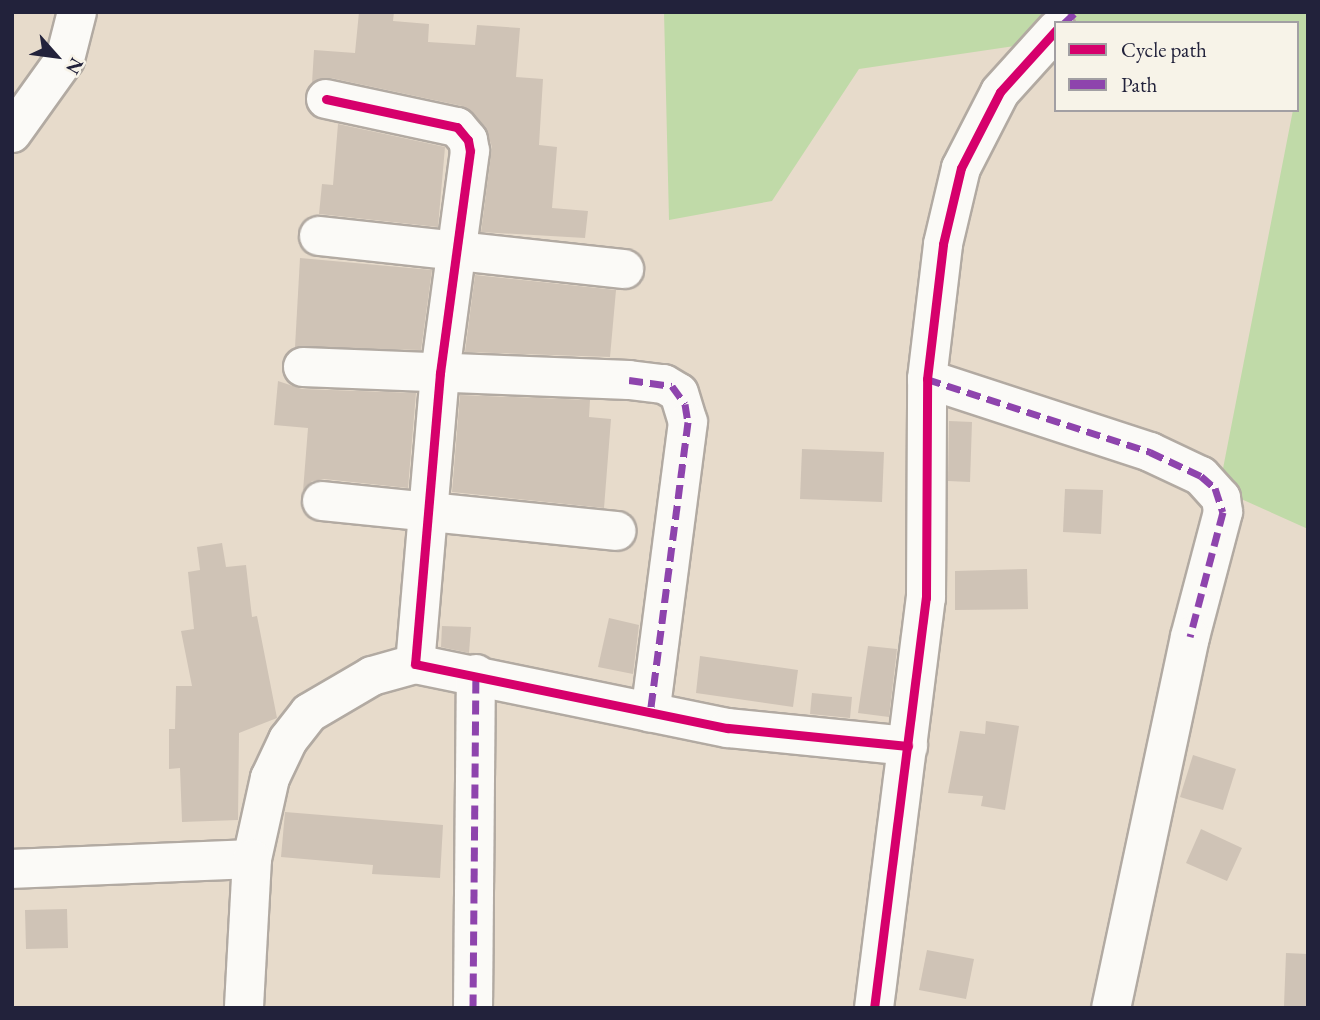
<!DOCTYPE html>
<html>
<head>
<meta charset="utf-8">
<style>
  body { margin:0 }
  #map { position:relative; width:1320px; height:1020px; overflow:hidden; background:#e7dbcb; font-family:"EB Garamond",serif }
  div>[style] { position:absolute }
  .green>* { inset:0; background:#c0daa8 }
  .building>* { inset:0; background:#cfc3b6 }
  .roads { filter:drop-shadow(2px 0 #b2aaa2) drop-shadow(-2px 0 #b2aaa2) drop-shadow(0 2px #b2aaa2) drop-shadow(0 -2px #b2aaa2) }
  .minor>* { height:38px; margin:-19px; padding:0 19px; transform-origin:19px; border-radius:19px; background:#fbfaf7 }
  .quiet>* { height:7px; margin-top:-3.5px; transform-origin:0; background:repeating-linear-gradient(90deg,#8e44ad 0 14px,transparent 0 21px) }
  .cycleway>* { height:9px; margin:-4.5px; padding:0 4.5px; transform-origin:4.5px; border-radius:4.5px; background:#d6006c }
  span { translate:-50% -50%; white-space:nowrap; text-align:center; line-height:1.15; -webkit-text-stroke:6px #f7f3e8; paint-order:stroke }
  .frame { position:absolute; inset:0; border:14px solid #22223b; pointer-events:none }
  .legend { position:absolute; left:1054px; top:21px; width:245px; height:91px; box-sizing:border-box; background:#f7f3e8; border:2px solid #a29fa3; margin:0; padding:9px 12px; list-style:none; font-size:21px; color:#22223b }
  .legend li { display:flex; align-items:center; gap:14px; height:35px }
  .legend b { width:35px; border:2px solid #a29fa3 }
  .north { position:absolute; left:21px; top:21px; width:70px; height:70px; -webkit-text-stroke:5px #f7f3e8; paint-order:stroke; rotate:118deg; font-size:19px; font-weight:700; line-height:28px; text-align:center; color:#22223b }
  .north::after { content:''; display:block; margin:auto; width:24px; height:32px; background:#22223b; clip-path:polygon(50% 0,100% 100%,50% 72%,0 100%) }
</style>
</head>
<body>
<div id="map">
  <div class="green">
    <div style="clip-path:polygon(664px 12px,1308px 12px,1308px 529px,1219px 489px,1293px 110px,1297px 110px,1297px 23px,1056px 23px,1056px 40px,859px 69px,772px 201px,669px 220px)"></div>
  </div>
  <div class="building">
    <div style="clip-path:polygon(359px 12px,394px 12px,393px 21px,429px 24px,428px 42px,475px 45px,477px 25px,520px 28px,516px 77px,543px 79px,539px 145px,557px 147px,552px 208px,588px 211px,585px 238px,481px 232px,492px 147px,485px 126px,462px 106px,331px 78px,312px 83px,314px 50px,355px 53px)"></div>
    <div style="clip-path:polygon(338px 124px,445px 147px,438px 227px,319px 214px,322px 184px,333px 185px)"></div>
    <div style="clip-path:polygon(300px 258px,432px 270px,421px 350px,295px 347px)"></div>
    <div style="clip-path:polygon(475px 275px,616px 290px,610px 357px,465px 352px)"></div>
    <div style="clip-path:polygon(278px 381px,302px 389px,416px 393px,408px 488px,324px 479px,312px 481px,303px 491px,308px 428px,274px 425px)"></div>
    <div style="clip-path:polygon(460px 395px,590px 400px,589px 417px,611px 419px,604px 508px,452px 492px)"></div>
    <div style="clip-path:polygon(949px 421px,972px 422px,970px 482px,948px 481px)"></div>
    <div style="clip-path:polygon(802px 449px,884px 452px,882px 502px,800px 499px)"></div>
    <div style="clip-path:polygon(1065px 489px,1103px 490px,1101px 534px,1063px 532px)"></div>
    <div style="clip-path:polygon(222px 543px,226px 567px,246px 565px,252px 617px,257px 616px,277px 718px,239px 733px,238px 820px,182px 822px,180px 768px,169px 769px,169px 729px,175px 729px,176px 686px,192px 686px,181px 631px,194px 629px,188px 572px,200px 570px,197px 547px)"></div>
    <div style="clip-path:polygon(1027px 569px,1028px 609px,955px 610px,955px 571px)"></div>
    <div style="clip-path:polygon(609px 618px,639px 625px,633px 674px,598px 667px)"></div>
    <div style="clip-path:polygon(442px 626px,471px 627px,469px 653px,441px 647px)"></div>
    <div style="clip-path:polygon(868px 646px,897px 649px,889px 717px,858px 713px)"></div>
    <div style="clip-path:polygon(700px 656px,798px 670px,793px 707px,696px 693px)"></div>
    <div style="clip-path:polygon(812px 693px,852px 697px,850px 718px,810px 714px)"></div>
    <div style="clip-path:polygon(986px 721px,1019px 726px,1005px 810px,981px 806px,983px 796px,948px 793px,960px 731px,985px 734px)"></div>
    <div style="clip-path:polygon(1193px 755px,1236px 769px,1223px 810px,1180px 797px)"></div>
    <div style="clip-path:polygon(285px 812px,443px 825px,440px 878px,372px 874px,373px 865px,281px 857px)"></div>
    <div style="clip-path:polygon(1201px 829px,1242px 848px,1227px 881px,1186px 863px)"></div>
    <div style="clip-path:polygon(67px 909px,68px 948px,26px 949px,25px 910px)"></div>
    <div style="clip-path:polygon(927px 950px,974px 959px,966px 999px,919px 990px)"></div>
    <div style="clip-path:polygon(1286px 953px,1308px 954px,1308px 1007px,1284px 1006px)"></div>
  </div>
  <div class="roads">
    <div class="minor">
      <div style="left:326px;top:99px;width:134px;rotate:12.1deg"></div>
      <div style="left:457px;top:127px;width:17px;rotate:50deg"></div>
      <div style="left:468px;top:140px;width:11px;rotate:80deg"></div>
      <div style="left:470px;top:151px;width:224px;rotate:97.7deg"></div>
      <div style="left:440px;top:373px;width:292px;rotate:94.9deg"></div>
      <div style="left:415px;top:664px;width:319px;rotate:11.6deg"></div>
      <div style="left:728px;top:728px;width:181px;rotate:5.7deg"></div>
      <div style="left:12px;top:133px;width:91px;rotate:-54.4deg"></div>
      <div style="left:65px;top:59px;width:49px;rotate:-75.7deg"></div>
      <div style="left:319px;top:236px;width:307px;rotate:6.2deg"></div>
      <div style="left:303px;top:367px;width:326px;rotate:2.3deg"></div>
      <div style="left:629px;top:380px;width:35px;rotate:7deg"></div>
      <div style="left:664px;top:384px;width:17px;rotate:31deg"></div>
      <div style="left:679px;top:393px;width:30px;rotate:73deg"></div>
      <div style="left:688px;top:422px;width:293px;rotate:97.4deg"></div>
      <div style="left:927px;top:379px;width:235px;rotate:18.1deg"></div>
      <div style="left:1150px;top:452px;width:56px;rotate:25.2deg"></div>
      <div style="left:1201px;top:476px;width:30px;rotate:48deg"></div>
      <div style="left:1221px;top:498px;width:14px;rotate:82deg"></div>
      <div style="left:1223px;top:512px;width:129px;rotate:104.8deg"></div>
      <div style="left:1190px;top:637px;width:379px;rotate:102deg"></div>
      <div style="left:322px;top:501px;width:296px;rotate:5.8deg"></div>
      <div style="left:252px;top:859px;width:83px;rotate:-77.5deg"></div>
      <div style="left:270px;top:778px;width:42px;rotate:-64.7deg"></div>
      <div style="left:288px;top:740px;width:34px;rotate:-52deg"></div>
      <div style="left:309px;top:713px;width:73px;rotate:-30.4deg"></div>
      <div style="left:372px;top:676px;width:45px;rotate:-15.6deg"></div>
      <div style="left:12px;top:869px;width:240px;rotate:-2.4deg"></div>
      <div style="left:252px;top:859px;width:149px;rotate:93.1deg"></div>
      <div style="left:473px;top:1008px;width:334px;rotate:-89.5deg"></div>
      <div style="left:874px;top:1008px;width:413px;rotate:-82.8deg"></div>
      <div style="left:926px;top:598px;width:219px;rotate:-89.7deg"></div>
      <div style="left:927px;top:379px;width:136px;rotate:-83.2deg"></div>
      <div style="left:943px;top:244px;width:78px;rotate:-76.7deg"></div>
      <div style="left:961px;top:168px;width:85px;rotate:-62.8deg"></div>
      <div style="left:1000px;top:92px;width:84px;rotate:-47.9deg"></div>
    </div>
  </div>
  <div class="quiet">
    <div style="left:1064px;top:23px;width:16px;rotate:-43deg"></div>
    <div style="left:928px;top:374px;width:5px;rotate:101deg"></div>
    <div style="left:927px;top:379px;width:235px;rotate:18.1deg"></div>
    <div style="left:1150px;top:452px;width:56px;rotate:25.2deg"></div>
    <div style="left:1201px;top:476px;width:18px;rotate:41deg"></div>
    <div style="left:1215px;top:488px;width:25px;rotate:72deg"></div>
    <div style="left:1223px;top:512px;width:129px;rotate:104.8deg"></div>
    <div style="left:629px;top:380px;width:43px;rotate:7.9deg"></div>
    <div style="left:672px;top:386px;width:22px;rotate:54deg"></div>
    <div style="left:685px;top:404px;width:18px;rotate:81deg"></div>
    <div style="left:688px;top:422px;width:293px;rotate:97.4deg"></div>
    <div style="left:473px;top:1008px;width:334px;rotate:-89.5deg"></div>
  </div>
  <div class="cycleway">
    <div style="left:326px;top:99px;width:134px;rotate:12.1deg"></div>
    <div style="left:457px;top:127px;width:17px;rotate:50deg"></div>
    <div style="left:468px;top:140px;width:11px;rotate:80deg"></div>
    <div style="left:470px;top:151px;width:224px;rotate:97.7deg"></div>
    <div style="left:440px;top:373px;width:292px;rotate:94.9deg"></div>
    <div style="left:415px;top:664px;width:319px;rotate:11.6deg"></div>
    <div style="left:728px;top:728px;width:181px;rotate:5.7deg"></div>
    <div style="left:874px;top:1008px;width:413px;rotate:-82.8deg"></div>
    <div style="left:926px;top:598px;width:219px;rotate:-89.7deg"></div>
    <div style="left:927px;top:379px;width:136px;rotate:-83.2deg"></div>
    <div style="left:943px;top:244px;width:78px;rotate:-76.7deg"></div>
    <div style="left:961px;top:168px;width:85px;rotate:-62.8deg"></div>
    <div style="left:1000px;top:92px;width:84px;rotate:-47.9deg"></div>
  </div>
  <div class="frame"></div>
  <ul class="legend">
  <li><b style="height:9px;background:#d6006c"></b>Cycle path</li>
  <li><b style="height:9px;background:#8e44ad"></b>Path</li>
  </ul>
  <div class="north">N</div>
</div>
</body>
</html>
